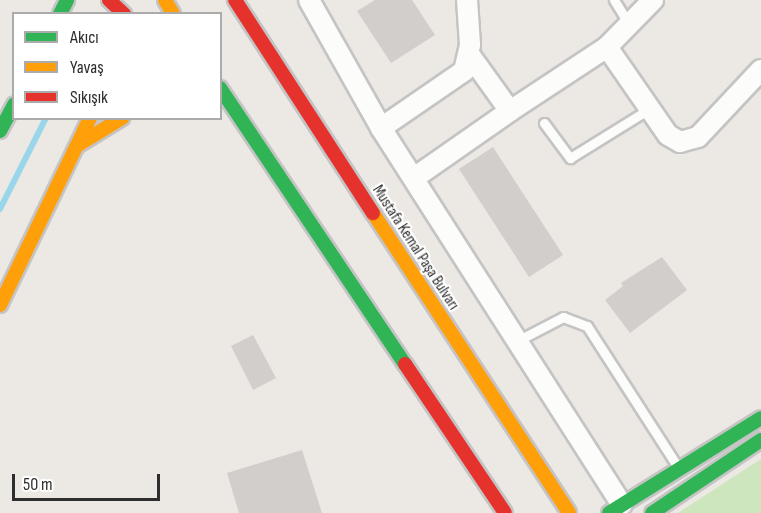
<!DOCTYPE html>
<html>
<head>
<meta charset="utf-8">
<style>
  body { margin:0 }
  #map { position:relative; width:761px; height:513px; overflow:hidden; background:#ece8e4; font-family:"Sofia Sans Condensed",sans-serif }
  div>[style] { position:absolute }
  .green>* { inset:0; background:#cee6be }
  .stream>* { height:6px; margin:-3px; padding:0 3px; transform-origin:3px; border-radius:3px; background:#99d6ec }
  .building>* { inset:0; background:#d1cecb }
  .roads { filter:drop-shadow(2px 0 #c5c4c5) drop-shadow(-2px 0 #c5c4c5) drop-shadow(0 2px #c5c4c5) drop-shadow(0 -2px #c5c4c5) }
  .lane>* { height:9px; margin:-4.5px; padding:0 4.5px; transform-origin:4.5px; border-radius:4.5px; background:#fcfcfb }
  .street>* { height:20px; margin:-10px; padding:0 10px; transform-origin:10px; border-radius:10px; background:#fcfcfb }
  .fast>* { height:14px; margin:-7px; padding:0 7px; transform-origin:7px; border-radius:7px; background:#30b455 }
  .slow>* { height:14px; margin:-7px; padding:0 7px; transform-origin:7px; border-radius:7px; background:#ff9f0a }
  .jam>* { height:14px; margin:-7px; padding:0 7px; transform-origin:7px; border-radius:7px; background:#e5322d }
  span { translate:-50% -50%; white-space:nowrap; text-align:center; line-height:1.15; -webkit-text-stroke:4.5px #fff; paint-order:stroke }
  .street-label { font-size:16px; color:#2e2e2e }
  .legend { position:absolute; left:12px; top:12px; width:210px; height:108px; box-sizing:border-box; background:#fff; border:2px solid #ababab; margin:0; padding:8px 10px; list-style:none; font-size:18px; color:#2e2e2e }
  .legend li { display:flex; align-items:center; gap:12px; height:30px }
  .legend b { width:30px; border:2px solid #ababab }
  .scale { position:absolute; left:12px; top:474px; width:148px; height:27px; box-sizing:border-box; border:3px solid #2e2e2e; border-top:0; padding-left:8px; font-size:18px; line-height:21px; white-space:nowrap; color:#2e2e2e; -webkit-text-stroke:4px #fff; paint-order:stroke }
</style>
</head>
<body>
<div id="map">
  <div class="green">
    <div style="clip-path:polygon(761px 459px,761px 513px,678px 513px)"></div>
  </div>
  <div class="stream">
    <div style="left:0;top:209px;width:102px;rotate:-63.2deg"></div>
  </div>
  <div class="building">
    <div style="clip-path:polygon(375px 0,412px 0,435px 35px,391px 63px,357px 11px)"></div>
    <div style="clip-path:polygon(493px 147px,563px 255px,529px 277px,459px 169px)"></div>
    <div style="clip-path:polygon(662px 257px,687px 290px,630px 333px,605px 300px,623px 286px,621px 283px)"></div>
    <div style="clip-path:polygon(253px 335px,276px 378px,253px 390px,231px 346px)"></div>
    <div style="clip-path:polygon(302px 450px,322px 513px,239px 513px,227px 473px)"></div>
  </div>
  <div class="roads">
    <div class="lane">
      <div style="left:614px;top:0;width:28px;rotate:58deg"></div>
      <div style="left:544px;top:123px;width:44px;rotate:53.4deg"></div>
      <div style="left:570px;top:158px;width:93px;rotate:-31.8deg"></div>
      <div style="left:517px;top:341px;width:52px;rotate:-27.6deg"></div>
      <div style="left:563px;top:317px;width:26px;rotate:21deg"></div>
      <div style="left:587px;top:326px;width:168px;rotate:57.2deg"></div>
    </div>
    <div class="street">
      <div style="left:309px;top:0;width:147px;rotate:60.6deg"></div>
      <div style="left:381px;top:128px;width:447px;rotate:57.4deg"></div>
      <div style="left:607px;top:47px;width:107px;rotate:55.3deg"></div>
      <div style="left:668px;top:135px;width:14px;rotate:30deg"></div>
      <div style="left:680px;top:142px;width:19px;rotate:-16deg"></div>
      <div style="left:698px;top:137px;width:92px;rotate:-46.8deg"></div>
      <div style="left:469px;top:54px;width:70px;rotate:54.3deg"></div>
      <div style="left:510px;top:111px;width:116px;rotate:-33.4deg"></div>
      <div style="left:607px;top:47px;width:66px;rotate:-45.6deg"></div>
      <div style="left:381px;top:128px;width:101px;rotate:-34.5deg"></div>
      <div style="left:464px;top:71px;width:27px;rotate:-77deg"></div>
      <div style="left:470px;top:45px;width:45px;rotate:-93.8deg"></div>
      <div style="left:414px;top:178px;width:117px;rotate:-34.9deg"></div>
    </div>
    <div class="fast">
      <div style="left:60px;top:14px;width:16px;rotate:-63deg"></div>
      <div style="left:220px;top:88px;width:332px;rotate:56.2deg"></div>
      <div style="left:0;top:131px;width:30px;rotate:-62deg"></div>
      <div style="left:609px;top:513px;width:179px;rotate:-32deg"></div>
      <div style="left:652px;top:513px;width:131px;rotate:-33.8deg"></div>
    </div>
    <div class="slow">
      <div style="left:165px;top:0;width:16px;rotate:60deg"></div>
      <div style="left:78px;top:145px;width:52px;rotate:-31.5deg"></div>
      <div style="left:373px;top:213px;width:358px;rotate:56.8deg"></div>
      <div style="left:0;top:305px;width:208px;rotate:-64.3deg"></div>
    </div>
    <div class="jam">
      <div style="left:109px;top:0;width:21px;rotate:43deg"></div>
      <div style="left:235px;top:0;width:254px;rotate:57.1deg"></div>
      <div style="left:405px;top:364px;width:179px;rotate:56.1deg"></div>
    </div>
  </div>
  <div class="street-label">
    <span style="left:415px;top:248px;rotate:57deg">Mustafa Kemal Paşa Bulvarı</span>
  </div>
  <ul class="legend">
  <li><b style="height:8px;background:#30b455"></b>Akıcı</li>
  <li><b style="height:8px;background:#ff9f0a"></b>Yavaş</li>
  <li><b style="height:8px;background:#e5322d"></b>Sıkışık</li>
  </ul>
  <div class="scale">50 m</div>
</div>
</body>
</html>
